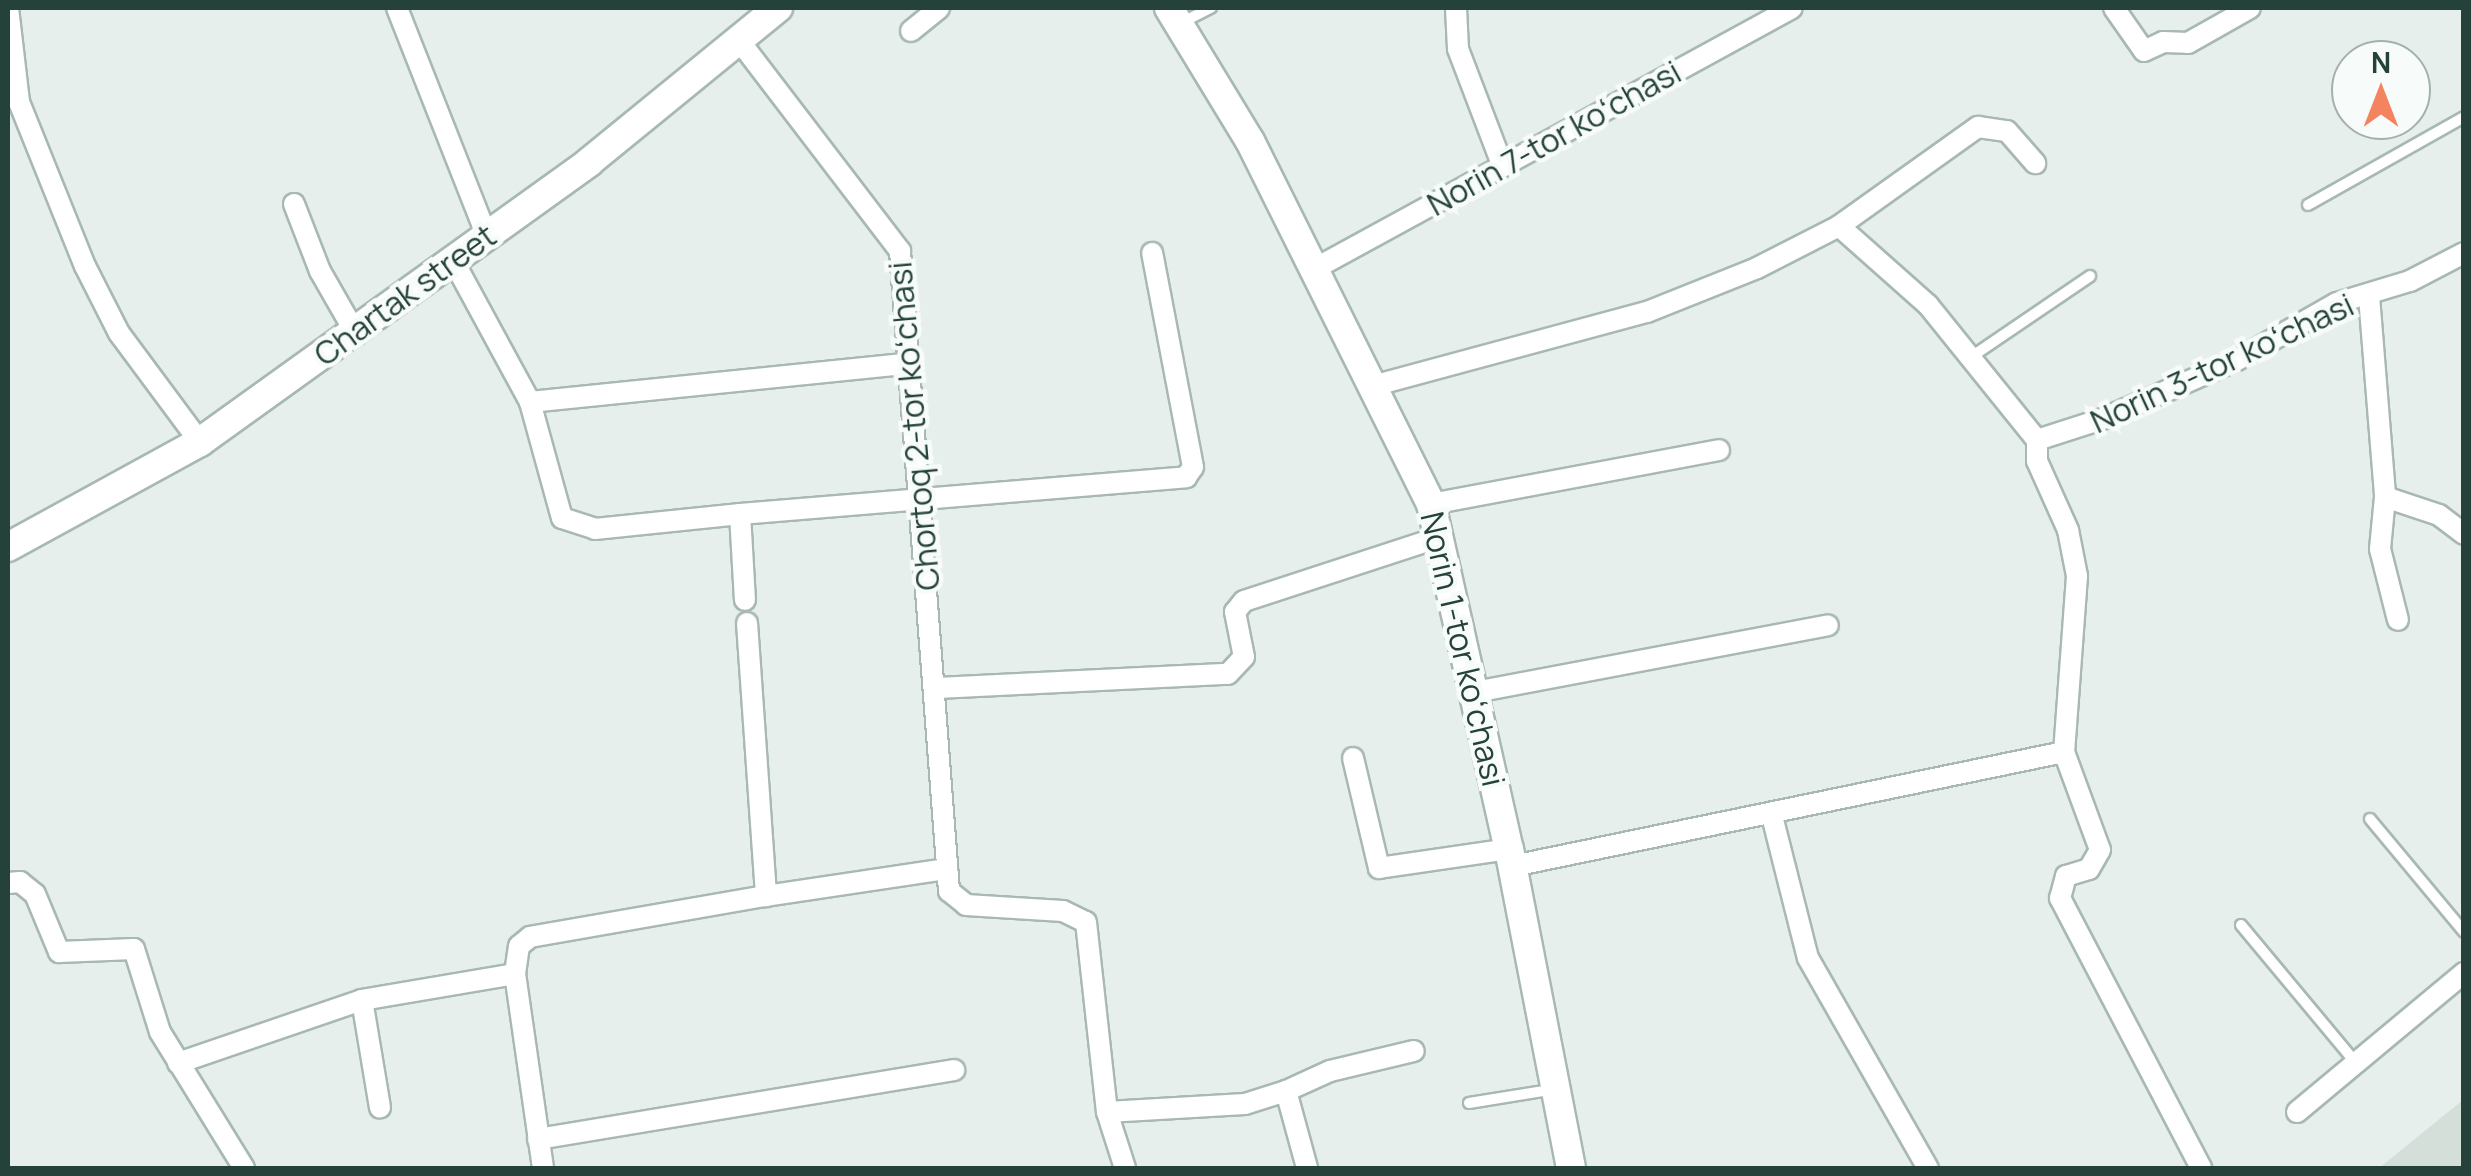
<!DOCTYPE html>
<html>
<head>
<meta charset="utf-8">
<style>
  body { margin:0 }
  #map { position:relative; width:2471px; height:1176px; overflow:hidden; background:#e6efeb; font-family:Manrope,sans-serif }
  div>[style] { position:absolute }
  .built>* { inset:0; background:#d4dfda }
  .roads { filter:drop-shadow(2px 0 #a8b8b2) drop-shadow(-2px 0 #a8b8b2) drop-shadow(0 2px #a8b8b2) drop-shadow(0 -2px #a8b8b2) }
  .lane>* { height:10px; margin:-5px; padding:0 5px; transform-origin:5px; border-radius:5px; background:#fff }
  .street>* { height:20px; margin:-10px; padding:0 10px; transform-origin:10px; border-radius:10px; background:#fff }
  .secondary>* { height:28px; margin:-14px; padding:0 14px; transform-origin:14px; border-radius:14px; background:#fff }
  span { translate:-50% -50%; white-space:nowrap; text-align:center; line-height:1.15; -webkit-text-stroke:9px #f7fbf9; paint-order:stroke }
  .street-label { font-size:32px; color:#24423a }
  .frame { position:absolute; inset:0; border:10px solid #24423a; pointer-events:none }
  .north { position:absolute; left:2331px; top:40px; width:100px; height:100px; box-sizing:border-box; background:#f7fbf9; border:2px solid #a3b1ad; border-radius:50%; rotate:0deg; font-size:28px; font-weight:700; line-height:40px; text-align:center; color:#24423a }
  .north::after { content:''; display:block; margin:auto; width:35px; height:45px; background:#f4845f; clip-path:polygon(50% 0,100% 100%,50% 72%,0 100%) }
</style>
</head>
<body>
<div id="map">
  <div class="built">
    <div style="clip-path:polygon(2463px 1100px,2463px 1168px,2379px 1168px)"></div>
  </div>
  <div class="roads">
    <div class="lane">
      <div style="left:1179px;top:24px;width:36px;rotate:-27deg"></div>
      <div style="left:2308px;top:205px;width:179px;rotate:-29.4deg"></div>
      <div style="left:1971px;top:357px;width:144px;rotate:-34.2deg"></div>
      <div style="left:2370px;top:819px;width:147px;rotate:50.2deg"></div>
      <div style="left:2241px;top:925px;width:178px;rotate:50.2deg"></div>
      <div style="left:1469px;top:1103px;width:87px;rotate:-9.2deg"></div>
    </div>
    <div class="street">
      <div style="left:8px;top:8px;width:95px;rotate:83.3deg"></div>
      <div style="left:19px;top:102px;width:177px;rotate:68.1deg"></div>
      <div style="left:85px;top:266px;width:75px;rotate:63.1deg"></div>
      <div style="left:119px;top:333px;width:136px;rotate:53.4deg"></div>
      <div style="left:397px;top:8px;width:246px;rotate:68.5deg"></div>
      <div style="left:1456px;top:8px;width:41px;rotate:87.2deg"></div>
      <div style="left:1458px;top:49px;width:126px;rotate:69.1deg"></div>
      <div style="left:2114px;top:8px;width:52px;rotate:55.1deg"></div>
      <div style="left:2144px;top:51px;width:21px;rotate:-25deg"></div>
      <div style="left:2163px;top:42px;width:25px;rotate:2deg"></div>
      <div style="left:2188px;top:43px;width:71px;rotate:-29.4deg"></div>
      <div style="left:911px;top:31px;width:36px;rotate:-39deg"></div>
      <div style="left:738px;top:39px;width:267px;rotate:52.6deg"></div>
      <div style="left:900px;top:251px;width:642px;rotate:85.62deg"></div>
      <div style="left:949px;top:891px;width:22px;rotate:39deg"></div>
      <div style="left:966px;top:905px;width:97px;rotate:3.5deg"></div>
      <div style="left:1063px;top:911px;width:25px;rotate:26deg"></div>
      <div style="left:1086px;top:922px;width:191px;rotate:83.7deg"></div>
      <div style="left:1107px;top:1112px;width:59px;rotate:72.2deg"></div>
      <div style="left:294px;top:204px;width:72px;rotate:68.8deg"></div>
      <div style="left:320px;top:271px;width:70px;rotate:60.2deg"></div>
      <div style="left:1839px;top:226px;width:171px;rotate:-35.5deg"></div>
      <div style="left:1978px;top:127px;width:29px;rotate:8deg"></div>
      <div style="left:2007px;top:131px;width:43px;rotate:48.8deg"></div>
      <div style="left:454px;top:262px;width:159px;rotate:61.5deg"></div>
      <div style="left:530px;top:402px;width:120px;rotate:74.6deg"></div>
      <div style="left:562px;top:518px;width:35px;rotate:18deg"></div>
      <div style="left:595px;top:529px;width:146px;rotate:-5.9deg"></div>
      <div style="left:740px;top:514px;width:86px;rotate:86.7deg"></div>
      <div style="left:1316px;top:268px;width:542px;rotate:-28.64deg"></div>
      <div style="left:2369px;top:296px;width:202px;rotate:85.4deg"></div>
      <div style="left:2385px;top:497px;width:57px;rotate:18.4deg"></div>
      <div style="left:2439px;top:515px;width:31px;rotate:37deg"></div>
      <div style="left:1376px;top:385px;width:281px;rotate:-15.1deg"></div>
      <div style="left:1647px;top:312px;width:118px;rotate:-21.8deg"></div>
      <div style="left:1757px;top:268px;width:92px;rotate:-27.1deg"></div>
      <div style="left:1839px;top:226px;width:119px;rotate:41.6deg"></div>
      <div style="left:1928px;top:305px;width:174px;rotate:51.1deg"></div>
      <div style="left:2037px;top:440px;width:71px;rotate:-17.9deg"></div>
      <div style="left:2105px;top:418px;width:144px;rotate:-23.7deg"></div>
      <div style="left:2237px;top:360px;width:115px;rotate:-29.7deg"></div>
      <div style="left:2337px;top:303px;width:76px;rotate:-16.8deg"></div>
      <div style="left:2410px;top:281px;width:61px;rotate:-27.4deg"></div>
      <div style="left:530px;top:402px;width:378px;rotate:-5.8deg"></div>
      <div style="left:2037px;top:440px;width:21px;rotate:90deg"></div>
      <div style="left:2037px;top:461px;width:76px;rotate:65.8deg"></div>
      <div style="left:2068px;top:530px;width:47px;rotate:78.9deg"></div>
      <div style="left:2077px;top:576px;width:176px;rotate:94.2deg"></div>
      <div style="left:2064px;top:752px;width:104px;rotate:69.8deg"></div>
      <div style="left:2100px;top:850px;width:22px;rotate:120deg"></div>
      <div style="left:2089px;top:869px;width:24px;rotate:163deg"></div>
      <div style="left:2066px;top:876px;width:23px;rotate:105deg"></div>
      <div style="left:2060px;top:898px;width:305px;rotate:62.4deg"></div>
      <div style="left:2385px;top:497px;width:52px;rotate:95.5deg"></div>
      <div style="left:2380px;top:549px;width:73px;rotate:75.8deg"></div>
      <div style="left:1431px;top:504px;width:293px;rotate:-10.6deg"></div>
      <div style="left:740px;top:514px;width:448px;rotate:-4.7deg"></div>
      <div style="left:1186px;top:477px;width:12px;rotate:-55deg"></div>
      <div style="left:1193px;top:467px;width:218px;rotate:-100.8deg"></div>
      <div style="left:747px;top:623px;width:274px;rotate:86deg"></div>
      <div style="left:766px;top:896px;width:183px;rotate:-8.5deg"></div>
      <div style="left:937px;top:688px;width:291px;rotate:-2.8deg"></div>
      <div style="left:1228px;top:674px;width:23px;rotate:-47deg"></div>
      <div style="left:1244px;top:657px;width:46px;rotate:-101.3deg"></div>
      <div style="left:1235px;top:612px;width:14px;rotate:-51deg"></div>
      <div style="left:1244px;top:601px;width:206px;rotate:-18.1deg"></div>
      <div style="left:1475px;top:692px;width:359px;rotate:-10.7deg"></div>
      <div style="left:1353px;top:758px;width:113px;rotate:76.7deg"></div>
      <div style="left:1379px;top:868px;width:131px;rotate:-8.3deg"></div>
      <div style="left:1772px;top:816px;width:146px;rotate:75.8deg"></div>
      <div style="left:1808px;top:958px;width:242px;rotate:60.3deg"></div>
      <div style="left:1513px;top:866px;width:563px;rotate:-11.69deg"></div>
      <div style="left:8px;top:883px;width:12px;rotate:-5deg"></div>
      <div style="left:20px;top:882px;width:19px;rotate:39deg"></div>
      <div style="left:35px;top:894px;width:63px;rotate:67.5deg"></div>
      <div style="left:59px;top:952px;width:75px;rotate:-2.3deg"></div>
      <div style="left:134px;top:949px;width:87px;rotate:72.6deg"></div>
      <div style="left:160px;top:1032px;width:160px;rotate:58.3deg"></div>
      <div style="left:362px;top:1000px;width:109px;rotate:80.5deg"></div>
      <div style="left:178px;top:1063px;width:194px;rotate:-18.9deg"></div>
      <div style="left:362px;top:1000px;width:155px;rotate:-9.6deg"></div>
      <div style="left:1286px;top:1091px;width:48px;rotate:-24.4deg"></div>
      <div style="left:1330px;top:1071px;width:86px;rotate:-13.4deg"></div>
      <div style="left:1107px;top:1112px;width:138px;rotate:-3.3deg"></div>
      <div style="left:1245px;top:1104px;width:43px;rotate:-17.6deg"></div>
      <div style="left:1286px;top:1091px;width:80px;rotate:74.7deg"></div>
      <div style="left:2297px;top:1112px;width:217px;rotate:-39.8deg"></div>
      <div style="left:538px;top:1139px;width:422px;rotate:-9.4deg"></div>
      <div style="left:543px;top:1168px;width:196px;rotate:-98.2deg"></div>
      <div style="left:515px;top:974px;width:28px;rotate:-82deg"></div>
      <div style="left:519px;top:946px;width:14px;rotate:-39deg"></div>
      <div style="left:530px;top:937px;width:240px;rotate:-9.9deg"></div>
    </div>
    <div class="secondary">
      <div style="left:1169px;top:8px;width:156px;rotate:58.7deg"></div>
      <div style="left:1250px;top:141px;width:406px;rotate:63.5deg"></div>
      <div style="left:1431px;top:504px;width:354px;rotate:77.3deg"></div>
      <div style="left:1509px;top:849px;width:325px;rotate:79deg"></div>
      <div style="left:8px;top:547px;width:219px;rotate:-28.7deg"></div>
      <div style="left:200px;top:442px;width:479px;rotate:-35.7deg"></div>
      <div style="left:589px;top:162px;width:244px;rotate:-39.2deg"></div>
    </div>
  </div>
  <div class="street-label">
    <span style="left:1554px;top:138px;rotate:-29deg">Norin 7-tor koʻchasi</span>
    <span style="left:405px;top:295px;rotate:-36deg">Chartak street</span>
    <span style="left:2222px;top:363px;rotate:-25deg">Norin 3-tor koʻchasi</span>
    <span style="left:914px;top:426px;rotate:-95deg">Chortoq 2-tor koʻchasi</span>
    <span style="left:1463px;top:649px;rotate:77deg">Norin 1-tor koʻchasi</span>
  </div>
  <div class="frame"></div>
  <div class="north">N</div>
</div>
</body>
</html>
